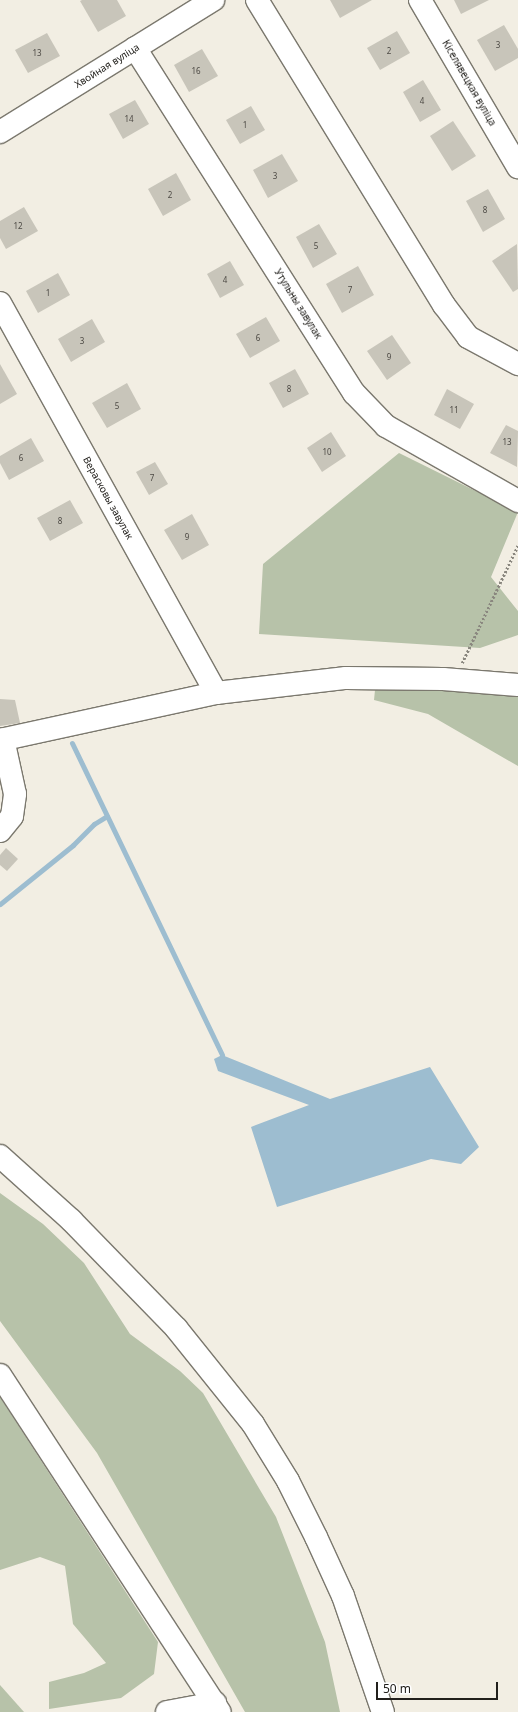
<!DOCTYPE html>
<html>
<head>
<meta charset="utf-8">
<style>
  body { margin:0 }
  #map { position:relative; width:518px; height:1712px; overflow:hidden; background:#f2eee3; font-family:"Noto Sans",sans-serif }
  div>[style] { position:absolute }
  .green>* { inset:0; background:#b7c2a9 }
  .water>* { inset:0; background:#9dbdd0 }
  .stream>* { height:5px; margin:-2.5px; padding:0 2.5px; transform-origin:2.5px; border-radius:2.5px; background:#9dbdd0 }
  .building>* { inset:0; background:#c8c5ba }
  .path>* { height:2.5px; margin-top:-1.25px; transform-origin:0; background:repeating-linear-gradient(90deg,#8a877f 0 2px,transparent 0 4px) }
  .roads { filter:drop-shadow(1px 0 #7b786e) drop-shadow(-1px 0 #7b786e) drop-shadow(0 1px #7b786e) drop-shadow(0 -1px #7b786e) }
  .minor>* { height:22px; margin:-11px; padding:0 11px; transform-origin:11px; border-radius:11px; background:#fff }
  .major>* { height:22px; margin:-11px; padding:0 11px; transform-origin:11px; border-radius:11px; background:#fff }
  .highway>* { height:22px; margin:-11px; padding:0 11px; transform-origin:11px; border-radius:11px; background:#fff }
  span { translate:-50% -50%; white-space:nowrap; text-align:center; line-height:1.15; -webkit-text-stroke:3px #fff; paint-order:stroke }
  .number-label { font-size:8px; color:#4c4944 }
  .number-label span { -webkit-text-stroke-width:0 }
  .street-label { font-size:10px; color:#22201c }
  .scale { position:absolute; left:376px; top:1682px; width:122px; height:18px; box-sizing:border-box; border:2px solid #22201c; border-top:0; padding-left:5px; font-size:12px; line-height:14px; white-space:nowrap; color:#22201c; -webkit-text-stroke:3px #fff; paint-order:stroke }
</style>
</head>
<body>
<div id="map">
  <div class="green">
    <div style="clip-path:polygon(399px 453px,518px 512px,491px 577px,518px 611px,518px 635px,480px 648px,259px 634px,263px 564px)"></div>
    <div style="clip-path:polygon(375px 690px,463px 691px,518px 695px,518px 766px,428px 714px,374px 700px)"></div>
    <div style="clip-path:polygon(0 1193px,43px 1224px,84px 1263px,130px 1334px,180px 1371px,203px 1393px,276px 1517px,325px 1642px,340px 1712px,245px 1712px,97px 1453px,0 1321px)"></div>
    <div style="clip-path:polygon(0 1397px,158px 1642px,154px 1674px,121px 1698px,49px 1709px,49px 1682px,84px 1673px,106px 1663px,73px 1624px,65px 1566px,40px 1557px,0 1570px)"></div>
    <div style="clip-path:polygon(0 1685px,24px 1712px,0 1712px)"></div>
  </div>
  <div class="water">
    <div style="clip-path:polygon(222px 1055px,330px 1099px,430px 1067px,479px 1147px,461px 1164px,431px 1159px,277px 1207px,251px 1127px,309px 1105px,218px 1071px,214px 1059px)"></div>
  </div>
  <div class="stream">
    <div style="left:72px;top:743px;width:346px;rotate:64.3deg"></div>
    <div style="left:0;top:904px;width:94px;rotate:-38.9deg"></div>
    <div style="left:73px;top:845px;width:30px;rotate:-45deg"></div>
    <div style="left:94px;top:824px;width:15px;rotate:-32deg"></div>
  </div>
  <div class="building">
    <div style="clip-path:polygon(82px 0,117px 0,126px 16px,98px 32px,80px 1px)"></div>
    <div style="clip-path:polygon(330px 0,372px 0,340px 18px)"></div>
    <div style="clip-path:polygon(454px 0,489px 0,461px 14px)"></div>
    <div style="clip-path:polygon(504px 25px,518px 49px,518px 58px,495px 71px,477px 40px)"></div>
    <div style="clip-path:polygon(397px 31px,410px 53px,380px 70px,367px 48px)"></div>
    <div style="clip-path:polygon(47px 33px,60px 56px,28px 73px,15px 50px)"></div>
    <div style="clip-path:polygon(202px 49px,218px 76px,189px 92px,174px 65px)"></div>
    <div style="clip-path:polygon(423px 80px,441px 110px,420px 122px,403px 92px)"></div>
    <div style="clip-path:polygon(135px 100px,149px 124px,123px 139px,109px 114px)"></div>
    <div style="clip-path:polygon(251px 106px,265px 130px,240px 144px,226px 120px)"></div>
    <div style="clip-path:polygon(453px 121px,476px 156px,452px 171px,430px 136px)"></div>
    <div style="clip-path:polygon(282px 154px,298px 181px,268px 198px,253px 170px)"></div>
    <div style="clip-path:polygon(176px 173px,191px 200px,163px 216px,148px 189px)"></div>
    <div style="clip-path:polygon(488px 189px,505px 219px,483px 232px,466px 201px)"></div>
    <div style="clip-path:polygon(24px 207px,38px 231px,6px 249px,0 238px,0 221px)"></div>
    <div style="clip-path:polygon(319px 224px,337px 254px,313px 268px,296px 237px)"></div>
    <div style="clip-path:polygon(517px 244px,518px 289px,513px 292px,492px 261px)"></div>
    <div style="clip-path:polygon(230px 261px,244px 285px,220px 298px,207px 274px)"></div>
    <div style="clip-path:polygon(358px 266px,374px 295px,342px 313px,326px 284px)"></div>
    <div style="clip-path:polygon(58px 273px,70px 295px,38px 313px,26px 291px)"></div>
    <div style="clip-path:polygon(266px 317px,280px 341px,250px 358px,236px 334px)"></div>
    <div style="clip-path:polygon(92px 319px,105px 342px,71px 362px,58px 339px)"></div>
    <div style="clip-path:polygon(392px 335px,411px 363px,387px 380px,367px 351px)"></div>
    <div style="clip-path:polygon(0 364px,17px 394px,0 404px)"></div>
    <div style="clip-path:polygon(295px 369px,309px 394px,283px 408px,269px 383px)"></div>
    <div style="clip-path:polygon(127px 383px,141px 409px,107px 428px,92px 403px)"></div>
    <div style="clip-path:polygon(447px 389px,474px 404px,460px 429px,434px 415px)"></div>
    <div style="clip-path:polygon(506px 425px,518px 431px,517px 467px,490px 453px)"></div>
    <div style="clip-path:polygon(331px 432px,346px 456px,322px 472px,307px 448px)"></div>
    <div style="clip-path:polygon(31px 438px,44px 461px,9px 480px,0 463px,0 456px)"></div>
    <div style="clip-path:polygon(155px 462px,168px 484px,149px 495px,136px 472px)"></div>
    <div style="clip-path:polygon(70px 500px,83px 523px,50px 541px,37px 518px)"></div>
    <div style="clip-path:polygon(192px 514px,209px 545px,182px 560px,164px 530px)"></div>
    <div style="clip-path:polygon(0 699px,15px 700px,20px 723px,0 726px)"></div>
    <div style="clip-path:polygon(6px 848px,18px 859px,7px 871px,0 865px,0 855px)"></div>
  </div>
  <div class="path">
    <div style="left:462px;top:663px;width:131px;rotate:-64.6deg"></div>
  </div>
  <div class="roads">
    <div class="minor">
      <div style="left:257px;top:0;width:358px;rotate:58.5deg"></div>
      <div style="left:444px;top:305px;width:40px;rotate:53deg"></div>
      <div style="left:468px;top:337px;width:57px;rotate:28.4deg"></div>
      <div style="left:420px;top:0;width:194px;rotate:59.6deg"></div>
      <div style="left:135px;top:48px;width:409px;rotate:57.6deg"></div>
      <div style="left:354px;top:393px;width:46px;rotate:45.9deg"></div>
      <div style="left:386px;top:426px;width:152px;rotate:29.6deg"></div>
      <div style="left:0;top:132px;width:251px;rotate:-31.8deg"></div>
      <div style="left:0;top:303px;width:446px;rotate:61deg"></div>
      <div style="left:0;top:740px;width:221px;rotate:-12.3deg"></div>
      <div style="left:216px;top:693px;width:131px;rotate:-6.6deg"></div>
      <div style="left:346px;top:678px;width:97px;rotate:0.6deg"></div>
      <div style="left:443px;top:679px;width:75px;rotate:4.6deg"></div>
      <div style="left:0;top:831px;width:19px;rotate:-51deg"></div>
      <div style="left:12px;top:816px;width:22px;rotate:-82deg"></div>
      <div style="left:15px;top:794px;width:56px;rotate:-102.3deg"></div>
      <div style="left:167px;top:1712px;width:49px;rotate:-10.6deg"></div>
    </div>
    <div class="major">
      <div style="left:0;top:1156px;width:96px;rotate:42deg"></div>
      <div style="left:71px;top:1220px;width:151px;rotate:45.8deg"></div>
      <div style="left:176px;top:1328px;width:123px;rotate:51.3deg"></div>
      <div style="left:253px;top:1424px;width:67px;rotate:58.4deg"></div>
      <div style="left:288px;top:1481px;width:63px;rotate:63.4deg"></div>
      <div style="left:316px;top:1537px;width:65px;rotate:65.4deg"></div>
      <div style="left:343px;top:1596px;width:123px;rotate:71deg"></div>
    </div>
    <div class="highway">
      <div style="left:0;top:1375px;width:402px;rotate:56.9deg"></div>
    </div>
  </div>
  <div class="number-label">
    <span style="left:498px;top:45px">3</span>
    <span style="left:389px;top:51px">2</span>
    <span style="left:37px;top:53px">13</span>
    <span style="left:196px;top:71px">16</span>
    <span style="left:422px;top:101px">4</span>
    <span style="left:129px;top:119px">14</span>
    <span style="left:245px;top:125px">1</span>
    <span style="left:275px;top:176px">3</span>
    <span style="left:170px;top:195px">2</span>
    <span style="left:485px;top:210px">8</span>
    <span style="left:18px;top:226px">12</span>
    <span style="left:316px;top:246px">5</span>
    <span style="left:225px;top:280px">4</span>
    <span style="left:350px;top:290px">7</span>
    <span style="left:48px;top:293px">1</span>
    <span style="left:258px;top:338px">6</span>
    <span style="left:82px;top:341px">3</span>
    <span style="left:389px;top:357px">9</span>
    <span style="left:289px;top:389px">8</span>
    <span style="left:117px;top:406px">5</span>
    <span style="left:454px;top:410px">11</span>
    <span style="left:507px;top:442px">13</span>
    <span style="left:327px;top:452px">10</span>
    <span style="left:21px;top:458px">6</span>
    <span style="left:152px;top:478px">7</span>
    <span style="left:60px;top:521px">8</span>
    <span style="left:187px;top:537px">9</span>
  </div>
  <div class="street-label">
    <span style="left:107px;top:66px;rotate:-32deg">Хвойная вуліца</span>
    <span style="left:469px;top:83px;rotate:60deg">Кіселявецкая вуліца</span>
    <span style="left:298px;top:304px;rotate:58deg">Утульны завулак</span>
    <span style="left:108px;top:498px;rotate:61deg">Верасковы завулак</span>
  </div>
  <div class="scale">50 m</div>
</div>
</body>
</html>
